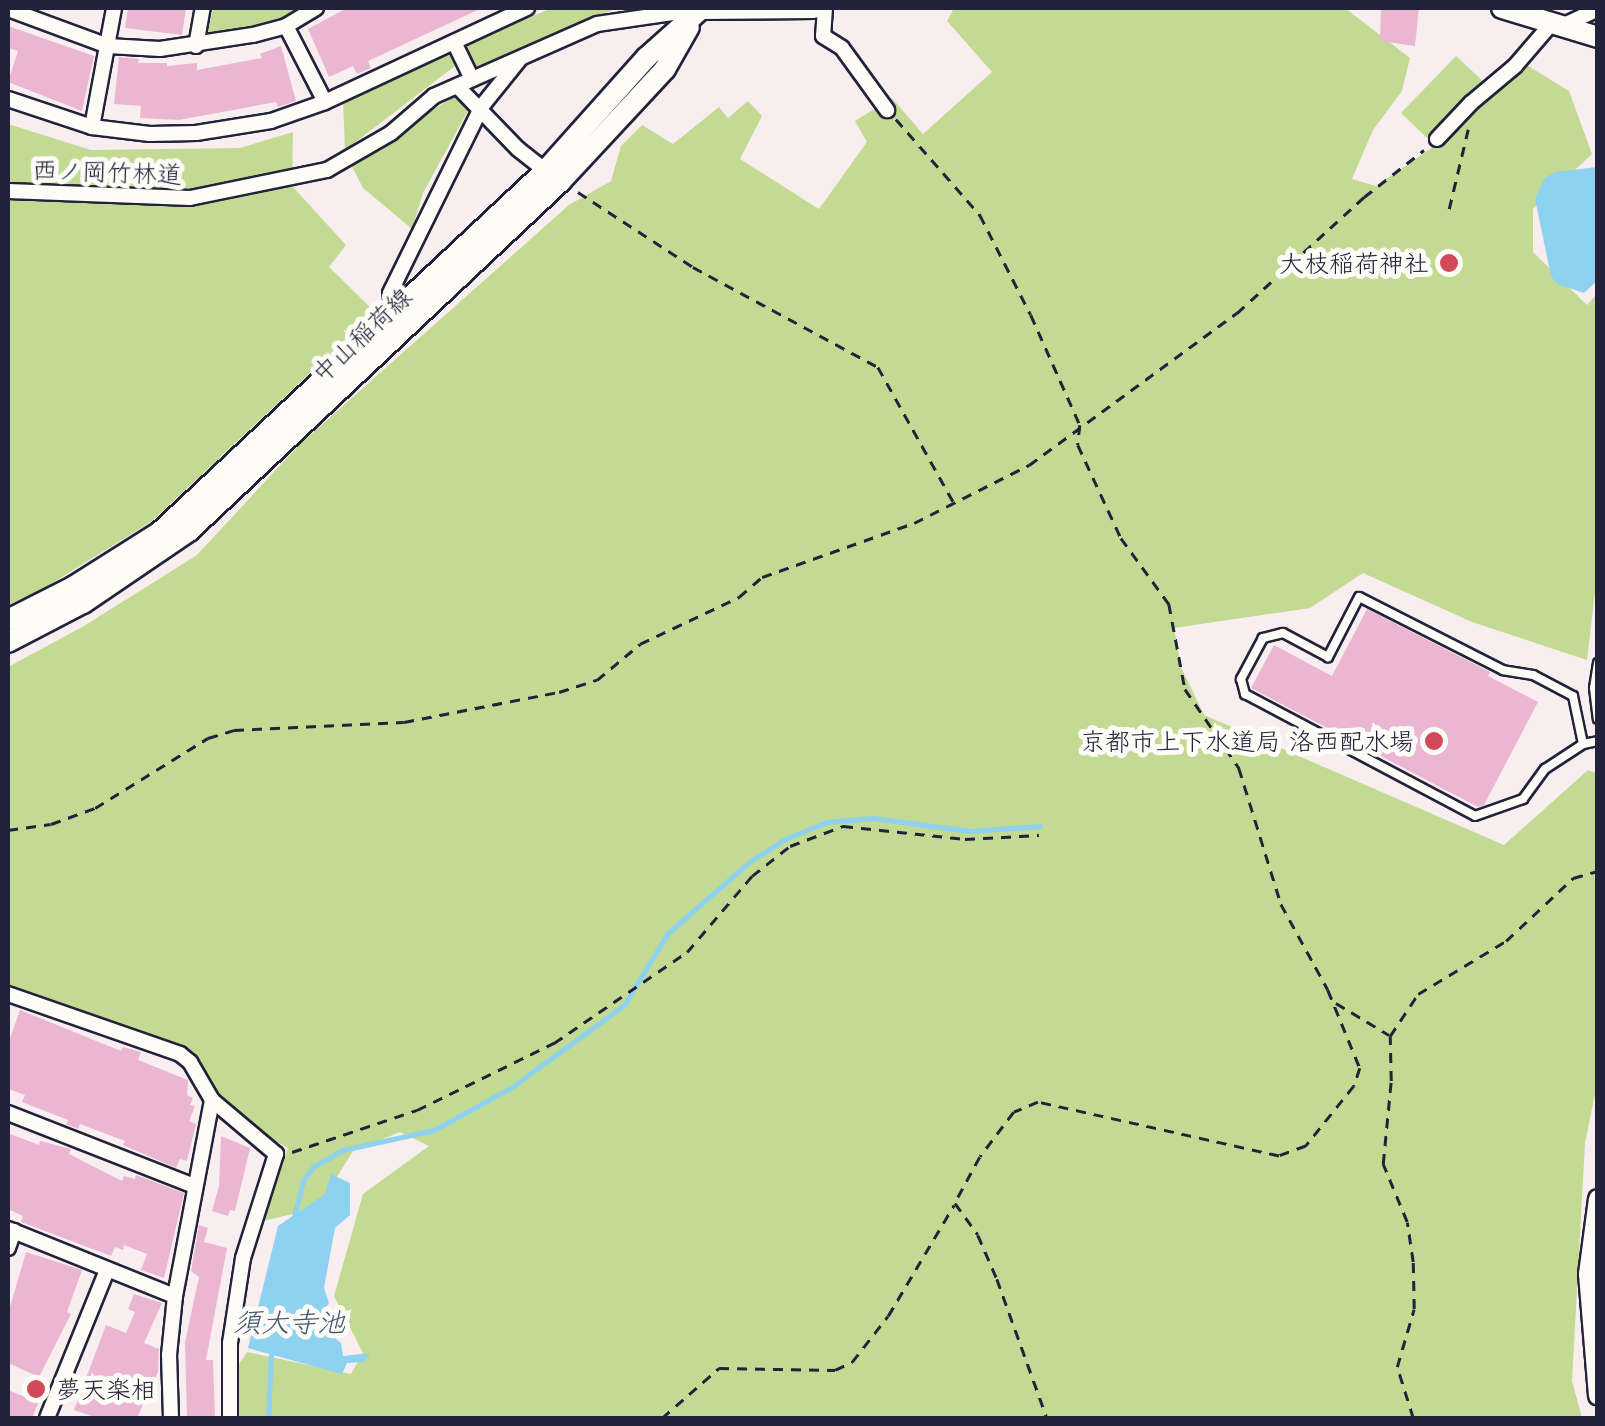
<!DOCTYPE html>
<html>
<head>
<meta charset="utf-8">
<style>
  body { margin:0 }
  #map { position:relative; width:1605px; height:1426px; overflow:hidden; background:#f9eeef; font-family:"Shantell Sans","Klee One",sans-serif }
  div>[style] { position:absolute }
  .green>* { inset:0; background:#c2da91 }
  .water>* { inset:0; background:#8fd1f0 }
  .stream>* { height:5px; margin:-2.5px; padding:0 2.5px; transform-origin:2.5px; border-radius:2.5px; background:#8fd1f0 }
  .building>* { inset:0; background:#ebb6d1 }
  .path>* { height:2.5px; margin-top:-1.25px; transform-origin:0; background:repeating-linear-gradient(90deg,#22223b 0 10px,transparent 0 18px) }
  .roads { filter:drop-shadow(2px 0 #22223b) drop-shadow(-2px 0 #22223b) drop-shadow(0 2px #22223b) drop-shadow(0 -2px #22223b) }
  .service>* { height:8px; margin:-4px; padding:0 4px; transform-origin:4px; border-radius:4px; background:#fdfcf7 }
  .minor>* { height:14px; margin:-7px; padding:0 7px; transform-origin:7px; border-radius:7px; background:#fdfcf7 }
  .tertiary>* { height:18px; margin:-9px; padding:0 9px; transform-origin:9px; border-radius:9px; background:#fdfcf7 }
  .secondary>* { height:20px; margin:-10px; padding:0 10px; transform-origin:10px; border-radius:10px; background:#fdfcf7 }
  .dots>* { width:28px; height:28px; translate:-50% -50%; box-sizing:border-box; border:5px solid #fdfcf7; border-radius:50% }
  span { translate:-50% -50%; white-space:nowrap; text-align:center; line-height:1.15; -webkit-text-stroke:10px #fdfcf7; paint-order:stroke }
  .street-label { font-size:25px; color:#22223b }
  .poi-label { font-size:25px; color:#22223b }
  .right { translate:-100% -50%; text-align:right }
  .left { translate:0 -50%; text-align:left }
  .water-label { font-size:28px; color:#435771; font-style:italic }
  .frame { position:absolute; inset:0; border:10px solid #22223b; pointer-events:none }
</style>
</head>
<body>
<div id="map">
  <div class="green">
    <div style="clip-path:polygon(213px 8px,307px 8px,283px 26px,207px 39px)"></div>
    <div style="clip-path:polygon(552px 8px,617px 8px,476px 70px,464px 45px)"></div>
    <div style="clip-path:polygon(954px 8px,1345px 8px,1410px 58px,1402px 91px,1373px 130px,1352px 179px,1376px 186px,1440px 142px,1525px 64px,1569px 91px,1592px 154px,1533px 209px,1533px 252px,1587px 305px,1597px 294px,1598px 567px,1587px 660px,1472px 622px,1363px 573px,1310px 608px,1174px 628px,1181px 667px,1204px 715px,1504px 845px,1588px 770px,1597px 773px,1598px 1079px,1585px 1143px,1572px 1381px,1582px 1418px,238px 1418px,233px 1373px,247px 1352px,351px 1374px,363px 1353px,334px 1296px,363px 1194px,429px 1146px,400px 1132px,353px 1151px,325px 1196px,297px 1213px,263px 1221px,288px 1148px,258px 1132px,226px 1103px,187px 1049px,8px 990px,8px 667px,84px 626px,197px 555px,300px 444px,569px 205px,611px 181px,621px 146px,642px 125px,673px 144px,719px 107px,728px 118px,748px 101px,762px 116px,740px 159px,819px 209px,867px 142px,855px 121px,892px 98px,923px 134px,992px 72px,947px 21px)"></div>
    <div style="clip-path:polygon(452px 51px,455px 66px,345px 150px,343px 101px)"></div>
    <div style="clip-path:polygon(1456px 56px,1485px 83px,1428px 139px,1401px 113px)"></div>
    <div style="clip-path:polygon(457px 95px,470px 107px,423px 193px,412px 229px,363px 188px,349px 161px)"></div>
    <div style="clip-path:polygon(8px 124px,91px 150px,240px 148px,293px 132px,292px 186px,346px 245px,329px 267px,375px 312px,152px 521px,41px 590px,8px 605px)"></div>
  </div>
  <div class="water">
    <div style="clip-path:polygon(1597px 167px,1597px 281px,1584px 293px,1557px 284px,1551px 276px,1535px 199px,1545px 178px,1556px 172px)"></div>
    <div style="clip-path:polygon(331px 1174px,350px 1183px,350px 1215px,335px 1228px,324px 1288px,329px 1303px,322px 1313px,323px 1328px,341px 1343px,343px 1356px,370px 1353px,364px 1362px,347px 1363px,342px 1374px,248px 1348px,278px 1226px,325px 1194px)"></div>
  </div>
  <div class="stream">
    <div style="left:294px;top:1217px;width:38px;rotate:-76deg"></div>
    <div style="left:303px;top:1180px;width:16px;rotate:-52deg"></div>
    <div style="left:313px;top:1167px;width:34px;rotate:-30deg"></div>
    <div style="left:343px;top:1150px;width:93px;rotate:-12.4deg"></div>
    <div style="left:434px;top:1130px;width:89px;rotate:-28.9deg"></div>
    <div style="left:512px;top:1087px;width:139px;rotate:-36.2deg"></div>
    <div style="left:624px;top:1005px;width:84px;rotate:-58.6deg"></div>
    <div style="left:668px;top:933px;width:108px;rotate:-41.2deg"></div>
    <div style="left:749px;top:862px;width:45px;rotate:-32.3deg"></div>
    <div style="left:787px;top:838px;width:43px;rotate:-21.8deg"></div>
    <div style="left:827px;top:822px;width:46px;rotate:-5deg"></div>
    <div style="left:873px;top:818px;width:98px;rotate:7.6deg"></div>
    <div style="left:970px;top:831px;width:70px;rotate:-4.1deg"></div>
    <div style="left:268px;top:1418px;width:64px;rotate:-87.3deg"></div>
  </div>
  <div class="building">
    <div style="clip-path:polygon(128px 8px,186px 8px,182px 35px,125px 28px)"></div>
    <div style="clip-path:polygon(347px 8px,482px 8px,368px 61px,371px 68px,357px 74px,353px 66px,329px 77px,308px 29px)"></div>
    <div style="clip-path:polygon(1381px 8px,1419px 8px,1415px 46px,1380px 41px)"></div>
    <div style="clip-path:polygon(8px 26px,94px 56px,82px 111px,8px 82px,18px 51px,8px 48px)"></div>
    <div style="clip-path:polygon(281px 46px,296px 101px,278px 107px,276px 102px,179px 120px,140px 118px,141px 106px,114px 104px,119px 57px,139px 59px,138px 63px,167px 63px,167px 66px,197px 63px,197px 70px,262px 58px,260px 54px)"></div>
    <div style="clip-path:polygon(1367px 609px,1490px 672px,1488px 676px,1538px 702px,1484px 805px,1478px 807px,1251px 688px,1274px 645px,1332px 676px)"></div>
    <div style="clip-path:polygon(20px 1010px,121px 1051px,123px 1047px,141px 1052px,138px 1060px,188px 1080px,187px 1095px,193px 1098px,190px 1105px,195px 1106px,189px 1121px,196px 1124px,187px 1161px,180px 1159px,176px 1168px,123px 1145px,125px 1141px,80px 1124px,78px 1129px,66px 1124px,68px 1120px,22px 1102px,25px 1095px,8px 1089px,8px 1044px)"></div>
    <div style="clip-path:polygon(8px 1133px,39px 1145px,40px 1141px,71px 1149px,69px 1154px,122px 1181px,124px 1176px,135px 1179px,136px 1175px,184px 1193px,164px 1278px,141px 1270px,147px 1254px,124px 1245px,123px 1250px,115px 1247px,111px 1256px,21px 1222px,23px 1216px,8px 1209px)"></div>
    <div style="clip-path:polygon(221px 1136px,250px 1148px,235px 1211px,230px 1210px,228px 1216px,212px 1211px,219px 1186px)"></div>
    <div style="clip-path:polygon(199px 1225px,208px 1228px,204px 1242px,227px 1248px,206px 1360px,213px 1360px,215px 1418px,187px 1418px,185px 1342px,199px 1277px,191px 1271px)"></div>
    <div style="clip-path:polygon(26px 1252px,82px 1270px,67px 1312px,71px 1314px,39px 1377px,8px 1363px,8px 1314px)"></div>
    <div style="clip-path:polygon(134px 1294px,162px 1303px,144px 1343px,159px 1349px,158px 1372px,137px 1418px,97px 1418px,74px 1410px,106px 1325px,126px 1333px,135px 1312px,128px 1309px)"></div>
    <div style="clip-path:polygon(33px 1378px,46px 1384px,32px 1418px,8px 1418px,8px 1390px,25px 1397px)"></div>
  </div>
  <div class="path">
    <div style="left:896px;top:119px;width:128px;rotate:48.8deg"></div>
    <div style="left:980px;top:215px;width:112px;rotate:63deg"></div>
    <div style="left:1031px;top:315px;width:120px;rotate:66deg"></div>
    <div style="left:1080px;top:425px;width:20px;rotate:96deg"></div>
    <div style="left:1078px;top:445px;width:102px;rotate:65.2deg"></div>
    <div style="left:1121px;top:538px;width:82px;rotate:54deg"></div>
    <div style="left:1169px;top:604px;width:86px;rotate:79.3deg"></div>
    <div style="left:1185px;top:689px;width:96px;rotate:55.6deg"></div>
    <div style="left:1239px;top:768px;width:142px;rotate:72.8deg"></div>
    <div style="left:1281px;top:904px;width:98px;rotate:61.3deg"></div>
    <div style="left:1328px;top:990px;width:84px;rotate:67.7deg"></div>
    <div style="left:1360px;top:1068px;width:19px;rotate:108deg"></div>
    <div style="left:1354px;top:1086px;width:77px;rotate:128.7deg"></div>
    <div style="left:1306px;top:1146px;width:29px;rotate:160deg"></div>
    <div style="left:1279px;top:1156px;width:247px;rotate:-167.4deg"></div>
    <div style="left:1038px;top:1102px;width:26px;rotate:157deg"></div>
    <div style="left:1014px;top:1112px;width:56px;rotate:127.1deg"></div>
    <div style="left:980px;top:1157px;width:52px;rotate:118.5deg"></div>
    <div style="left:955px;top:1203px;width:39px;rotate:54deg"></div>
    <div style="left:978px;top:1235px;width:48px;rotate:66.6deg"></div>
    <div style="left:997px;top:1279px;width:148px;rotate:70.2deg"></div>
    <div style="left:578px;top:192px;width:137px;rotate:33.1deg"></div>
    <div style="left:693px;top:267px;width:210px;rotate:28.4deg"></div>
    <div style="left:878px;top:367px;width:154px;rotate:60.8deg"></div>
    <div style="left:1449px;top:209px;width:82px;rotate:-76.6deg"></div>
    <div style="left:8px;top:830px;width:43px;rotate:-7.9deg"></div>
    <div style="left:51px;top:824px;width:47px;rotate:-20deg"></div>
    <div style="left:95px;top:808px;width:133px;rotate:-31.8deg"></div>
    <div style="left:208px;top:738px;width:27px;rotate:-17deg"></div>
    <div style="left:234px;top:730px;width:170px;rotate:-2.7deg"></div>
    <div style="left:404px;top:722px;width:158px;rotate:-11deg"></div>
    <div style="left:559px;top:692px;width:40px;rotate:-18deg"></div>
    <div style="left:597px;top:680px;width:56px;rotate:-39.9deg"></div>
    <div style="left:640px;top:644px;width:110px;rotate:-25.4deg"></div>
    <div style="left:739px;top:597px;width:30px;rotate:-41deg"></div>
    <div style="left:762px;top:577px;width:161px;rotate:-19.6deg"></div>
    <div style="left:914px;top:523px;width:129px;rotate:-26.8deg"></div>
    <div style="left:1029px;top:465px;width:258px;rotate:-36.2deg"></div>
    <div style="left:1237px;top:313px;width:172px;rotate:-42.4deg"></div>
    <div style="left:1364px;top:197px;width:76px;rotate:-38.1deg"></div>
    <div style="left:1336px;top:1003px;width:62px;rotate:31.1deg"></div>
    <div style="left:292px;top:1152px;width:132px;rotate:-18.6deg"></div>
    <div style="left:417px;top:1110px;width:153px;rotate:-26.1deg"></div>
    <div style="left:554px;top:1043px;width:161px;rotate:-34.4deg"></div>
    <div style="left:687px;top:952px;width:100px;rotate:-49.5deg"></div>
    <div style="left:752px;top:876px;width:48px;rotate:-38.3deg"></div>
    <div style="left:790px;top:846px;width:57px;rotate:-20.7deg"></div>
    <div style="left:843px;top:826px;width:123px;rotate:6.1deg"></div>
    <div style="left:965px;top:839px;width:74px;rotate:-3.1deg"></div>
    <div style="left:662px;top:1418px;width:76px;rotate:-41.3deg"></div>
    <div style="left:719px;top:1368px;width:116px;rotate:1deg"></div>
    <div style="left:835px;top:1370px;width:19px;rotate:-25deg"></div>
    <div style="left:852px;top:1362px;width:58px;rotate:-52deg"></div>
    <div style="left:888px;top:1316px;width:129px;rotate:-59.3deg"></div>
    <div style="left:1413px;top:1418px;width:53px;rotate:-107.4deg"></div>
    <div style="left:1397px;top:1367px;width:60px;rotate:-73.7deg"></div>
    <div style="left:1414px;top:1309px;width:47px;rotate:-91.2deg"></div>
    <div style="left:1413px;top:1262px;width:40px;rotate:-98.5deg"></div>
    <div style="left:1407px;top:1222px;width:63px;rotate:-112.5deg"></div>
    <div style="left:1383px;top:1164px;width:83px;rotate:-84.5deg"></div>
    <div style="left:1391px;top:1081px;width:45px;rotate:-91.3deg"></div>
    <div style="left:1390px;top:1036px;width:50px;rotate:-56.3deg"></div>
    <div style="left:1418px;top:994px;width:103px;rotate:-31.1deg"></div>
    <div style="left:1506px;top:941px;width:92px;rotate:-43.2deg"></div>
    <div style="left:1573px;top:878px;width:26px;rotate:-16deg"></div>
  </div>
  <div class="roads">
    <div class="service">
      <div style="left:1598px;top:663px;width:25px;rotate:99deg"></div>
      <div style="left:1594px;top:688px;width:31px;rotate:83deg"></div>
      <div style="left:1583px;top:744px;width:49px;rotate:-101.8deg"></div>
      <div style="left:1573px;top:696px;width:45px;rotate:-152.3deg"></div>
      <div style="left:1533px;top:675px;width:30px;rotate:-171deg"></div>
      <div style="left:1503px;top:670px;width:161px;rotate:-153.1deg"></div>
      <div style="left:1359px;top:597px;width:68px;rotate:117.3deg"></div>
      <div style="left:1328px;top:657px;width:51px;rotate:-151.9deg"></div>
      <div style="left:1283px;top:633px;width:21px;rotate:166deg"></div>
      <div style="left:1263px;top:638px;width:47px;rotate:118.2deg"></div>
      <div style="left:1241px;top:679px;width:16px;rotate:75deg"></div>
      <div style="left:1245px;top:694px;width:260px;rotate:27.9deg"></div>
      <div style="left:1475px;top:816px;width:51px;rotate:-19.5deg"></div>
      <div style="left:1523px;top:799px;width:37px;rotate:-54deg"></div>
      <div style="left:1545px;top:769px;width:45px;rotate:-33.3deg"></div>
      <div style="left:1583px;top:744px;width:15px;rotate:-11deg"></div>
    </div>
    <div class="minor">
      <div style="left:825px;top:8px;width:28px;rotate:94deg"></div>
      <div style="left:823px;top:36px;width:22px;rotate:32deg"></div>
      <div style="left:842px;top:48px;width:77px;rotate:54deg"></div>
      <div style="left:8px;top:9px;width:107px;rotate:20.3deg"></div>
      <div style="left:108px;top:46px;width:52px;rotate:3.3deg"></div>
      <div style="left:160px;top:49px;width:94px;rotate:-8.6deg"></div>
      <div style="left:253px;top:35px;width:34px;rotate:-15deg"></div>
      <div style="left:286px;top:26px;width:35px;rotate:-31deg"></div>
      <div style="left:286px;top:26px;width:85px;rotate:62.8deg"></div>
      <div style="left:1562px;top:26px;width:40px;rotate:-25deg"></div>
      <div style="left:454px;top:42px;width:41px;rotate:64.1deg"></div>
      <div style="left:196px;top:46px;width:39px;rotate:-80deg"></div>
      <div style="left:458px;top:87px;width:86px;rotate:45.9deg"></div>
      <div style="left:518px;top:149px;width:42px;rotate:38.2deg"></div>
      <div style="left:8px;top:99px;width:89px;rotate:18.4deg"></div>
      <div style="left:92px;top:127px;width:58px;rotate:6.9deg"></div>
      <div style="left:150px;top:134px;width:46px;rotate:-1.2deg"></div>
      <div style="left:196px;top:133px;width:76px;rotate:-9.1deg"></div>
      <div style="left:271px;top:121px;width:57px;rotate:-19.4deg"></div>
      <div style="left:325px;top:102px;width:223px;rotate:-25deg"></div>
      <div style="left:92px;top:127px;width:121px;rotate:-79.5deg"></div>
      <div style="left:1437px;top:139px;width:50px;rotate:-46.6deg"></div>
      <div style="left:1471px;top:103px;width:57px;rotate:-40.1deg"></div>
      <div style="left:1515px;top:66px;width:57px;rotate:-49.3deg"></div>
      <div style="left:8px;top:191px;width:182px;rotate:2.2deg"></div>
      <div style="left:190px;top:198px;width:140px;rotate:-11.6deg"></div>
      <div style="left:327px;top:170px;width:74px;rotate:-30deg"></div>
      <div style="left:391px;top:133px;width:57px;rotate:-40.7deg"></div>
      <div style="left:434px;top:96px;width:178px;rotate:-23.8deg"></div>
      <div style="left:597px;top:24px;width:104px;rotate:-8.3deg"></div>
      <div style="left:394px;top:314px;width:21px;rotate:-101deg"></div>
      <div style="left:390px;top:293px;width:208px;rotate:-63.8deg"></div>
      <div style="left:482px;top:106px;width:59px;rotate:-51.2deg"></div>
      <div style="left:8px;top:994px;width:182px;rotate:19.2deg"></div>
      <div style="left:180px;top:1054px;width:13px;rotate:39deg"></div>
      <div style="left:190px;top:1062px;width:44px;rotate:59.9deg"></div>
      <div style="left:212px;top:1100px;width:84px;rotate:40.2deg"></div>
      <div style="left:276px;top:1154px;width:109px;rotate:107.6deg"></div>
      <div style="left:243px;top:1258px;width:86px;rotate:98.7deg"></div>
      <div style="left:230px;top:1343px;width:75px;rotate:90deg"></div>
      <div style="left:8px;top:1113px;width:200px;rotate:21.4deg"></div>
      <div style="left:8px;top:1229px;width:180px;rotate:21.9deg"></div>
      <div style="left:8px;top:1248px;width:18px;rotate:-71deg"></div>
      <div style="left:47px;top:1418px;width:160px;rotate:-67.9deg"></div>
      <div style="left:171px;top:1418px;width:63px;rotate:-91.8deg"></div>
      <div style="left:169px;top:1355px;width:59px;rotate:-84.2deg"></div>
      <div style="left:175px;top:1296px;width:199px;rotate:-79.3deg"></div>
    </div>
    <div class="tertiary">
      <div style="left:1598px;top:1199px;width:76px;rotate:97.6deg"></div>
      <div style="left:1588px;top:1274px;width:122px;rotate:85.3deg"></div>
    </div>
    <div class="secondary">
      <div style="left:1502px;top:8px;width:100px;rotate:16.8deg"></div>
      <div style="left:8px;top:620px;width:73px;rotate:-26.9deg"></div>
      <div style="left:73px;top:587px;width:103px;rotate:-32.3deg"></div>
      <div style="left:160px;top:532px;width:528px;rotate:-43.16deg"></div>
      <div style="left:545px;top:171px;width:152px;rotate:-48.2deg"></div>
      <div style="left:646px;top:58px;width:74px;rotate:-41.7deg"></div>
      <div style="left:701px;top:9px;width:113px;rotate:-0.5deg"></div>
      <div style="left:8px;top:642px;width:85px;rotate:-27.5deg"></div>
      <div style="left:83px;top:603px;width:128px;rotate:-34.2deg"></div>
      <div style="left:189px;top:531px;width:511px;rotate:-43.25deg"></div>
      <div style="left:561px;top:181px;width:153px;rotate:-47.1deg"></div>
      <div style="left:665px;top:69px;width:48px;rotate:-60.3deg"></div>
    </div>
  </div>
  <div class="dots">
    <div style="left:1449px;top:263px;background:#d1495b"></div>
    <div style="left:1434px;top:741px;background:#d1495b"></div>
    <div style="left:36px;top:1389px;background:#d1495b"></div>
  </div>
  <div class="street-label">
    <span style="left:107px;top:172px;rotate:2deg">西ノ岡竹林道</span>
    <span style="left:362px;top:335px;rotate:-43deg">中山稲荷線</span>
  </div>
  <div class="poi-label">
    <span class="right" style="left:1429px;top:263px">大枝稲荷神社</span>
    <span class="right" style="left:1414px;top:741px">京都市上下水道局 洛西配水場</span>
    <span class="left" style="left:56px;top:1389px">夢天楽相</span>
  </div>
  <div class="water-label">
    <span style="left:289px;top:1322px">須大寺池</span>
  </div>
  <div class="frame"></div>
</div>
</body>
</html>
